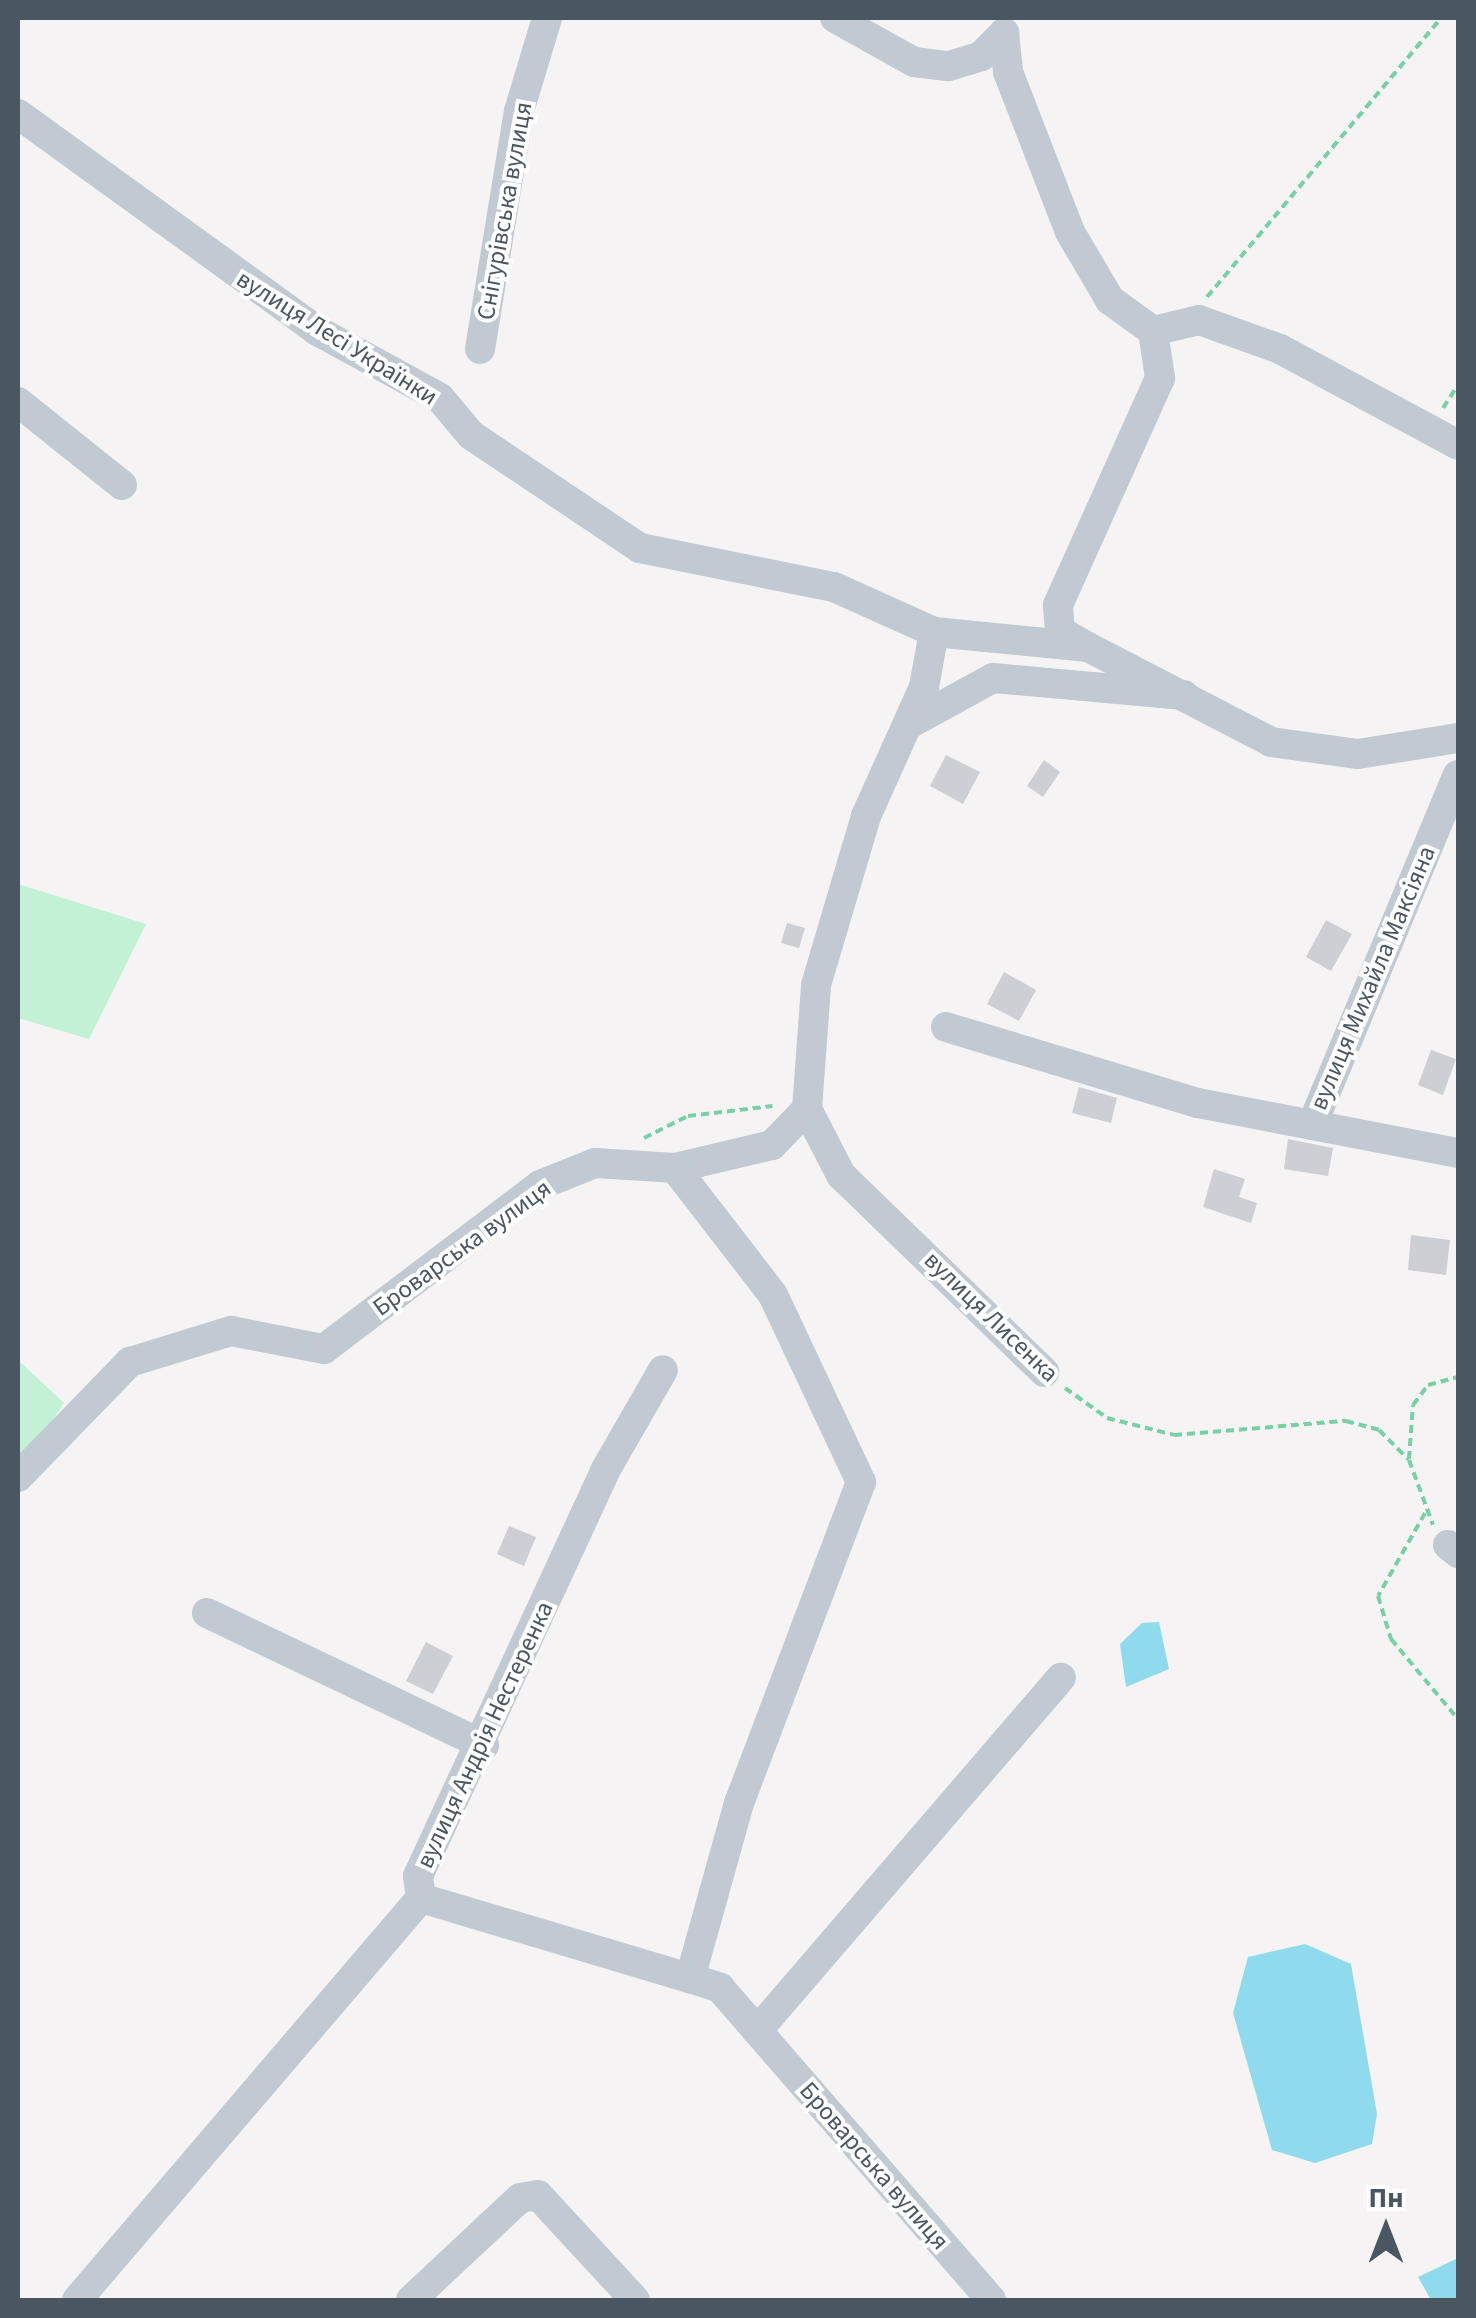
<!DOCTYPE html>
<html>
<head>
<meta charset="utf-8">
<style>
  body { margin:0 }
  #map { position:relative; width:1476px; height:2318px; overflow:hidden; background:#f5f3f3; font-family:"Source Sans 3",sans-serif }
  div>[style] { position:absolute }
  .green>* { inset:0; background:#c3f1d5 }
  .water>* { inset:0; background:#90daee }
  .building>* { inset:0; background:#cdcfd5 }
  .path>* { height:4px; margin-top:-2px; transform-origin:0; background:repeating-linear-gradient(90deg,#7ad0a6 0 8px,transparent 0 13px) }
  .minor>* { height:30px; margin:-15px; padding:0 15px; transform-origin:15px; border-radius:15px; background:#c1cad2 }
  span { translate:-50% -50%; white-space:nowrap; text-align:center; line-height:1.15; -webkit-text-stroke:8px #fff; paint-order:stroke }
  .street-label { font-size:25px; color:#4a5661 }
  .frame { position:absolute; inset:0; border:20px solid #4a5661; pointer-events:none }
  .north { position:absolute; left:1336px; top:2178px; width:100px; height:100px; -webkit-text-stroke:8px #fff; paint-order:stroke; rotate:0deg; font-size:28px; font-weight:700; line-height:40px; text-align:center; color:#4a5661 }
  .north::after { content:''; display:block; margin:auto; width:35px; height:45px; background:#4a5661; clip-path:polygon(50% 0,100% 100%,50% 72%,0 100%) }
</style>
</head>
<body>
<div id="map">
  <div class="green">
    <div style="clip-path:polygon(18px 884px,146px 924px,89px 1039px,18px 1018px)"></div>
    <div style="clip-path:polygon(18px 1360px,64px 1403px,18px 1471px)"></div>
  </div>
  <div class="water">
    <div style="clip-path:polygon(1159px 1622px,1169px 1669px,1126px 1687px,1120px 1644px,1142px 1623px)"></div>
    <div style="clip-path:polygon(1305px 1944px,1351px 1964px,1377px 2114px,1372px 2144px,1315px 2163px,1272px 2150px,1233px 2013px,1248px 1957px)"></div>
    <div style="clip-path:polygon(1458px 2258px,1458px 2300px,1431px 2300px,1418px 2277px)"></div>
  </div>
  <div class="building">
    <div style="clip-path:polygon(946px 755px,980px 772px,963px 804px,930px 786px)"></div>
    <div style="clip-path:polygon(1044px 760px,1060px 772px,1043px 797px,1027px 786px)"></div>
    <div style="clip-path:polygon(1326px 920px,1352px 934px,1331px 971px,1306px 957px)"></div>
    <div style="clip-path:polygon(787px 923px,805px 928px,799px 948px,781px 943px)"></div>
    <div style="clip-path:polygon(1004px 972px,1036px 990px,1019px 1021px,987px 1004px)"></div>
    <div style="clip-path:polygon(1431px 1050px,1456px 1059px,1443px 1095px,1418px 1085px)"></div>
    <div style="clip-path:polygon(1079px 1087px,1117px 1098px,1111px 1123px,1072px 1113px)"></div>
    <div style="clip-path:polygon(1288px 1139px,1333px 1148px,1328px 1176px,1284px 1169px)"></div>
    <div style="clip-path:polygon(1214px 1169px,1245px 1179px,1239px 1197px,1257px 1203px,1251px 1223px,1203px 1207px)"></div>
    <div style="clip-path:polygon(1411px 1235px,1450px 1240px,1446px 1275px,1408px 1270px)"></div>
    <div style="clip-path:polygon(509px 1526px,536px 1537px,524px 1566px,497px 1554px)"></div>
    <div style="clip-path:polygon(426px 1642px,453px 1656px,433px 1694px,406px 1681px)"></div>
  </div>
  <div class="path">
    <div style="left:1207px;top:297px;width:364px;rotate:-50deg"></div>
    <div style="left:1443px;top:408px;width:27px;rotate:-57deg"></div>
    <div style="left:644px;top:1138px;width:49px;rotate:-26.6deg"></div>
    <div style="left:688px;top:1116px;width:85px;rotate:-6.8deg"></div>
    <div style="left:1065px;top:1388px;width:52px;rotate:35.5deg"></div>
    <div style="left:1107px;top:1418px;width:69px;rotate:14.2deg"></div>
    <div style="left:1174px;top:1435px;width:173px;rotate:-4.7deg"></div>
    <div style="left:1346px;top:1421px;width:34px;rotate:15deg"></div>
    <div style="left:1379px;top:1430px;width:42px;rotate:45deg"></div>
    <div style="left:1409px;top:1460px;width:69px;rotate:69.7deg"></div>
    <div style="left:1409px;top:1459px;width:54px;rotate:-85.8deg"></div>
    <div style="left:1413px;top:1405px;width:25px;rotate:-53deg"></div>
    <div style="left:1428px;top:1385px;width:31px;rotate:-15deg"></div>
    <div style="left:1425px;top:1513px;width:95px;rotate:119.5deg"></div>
    <div style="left:1378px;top:1596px;width:45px;rotate:73.2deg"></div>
    <div style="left:1391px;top:1639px;width:104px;rotate:50.1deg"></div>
  </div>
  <div class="minor">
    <div style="left:835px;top:18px;width:90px;rotate:29.1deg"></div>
    <div style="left:914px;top:62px;width:35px;rotate:7deg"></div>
    <div style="left:949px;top:66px;width:34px;rotate:-17deg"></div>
    <div style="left:981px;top:56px;width:33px;rotate:-45deg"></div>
    <div style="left:1004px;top:33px;width:39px;rotate:84deg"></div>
    <div style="left:1008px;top:72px;width:172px;rotate:68.8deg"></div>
    <div style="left:1070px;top:232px;width:79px;rotate:59.5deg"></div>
    <div style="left:1110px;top:300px;width:53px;rotate:35.8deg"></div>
    <div style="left:1153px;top:331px;width:48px;rotate:81.5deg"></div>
    <div style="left:1160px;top:378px;width:249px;rotate:114.2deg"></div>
    <div style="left:1058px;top:605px;width:26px;rotate:86deg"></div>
    <div style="left:1060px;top:631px;width:32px;rotate:30deg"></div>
    <div style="left:18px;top:114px;width:368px;rotate:35.9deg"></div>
    <div style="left:316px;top:330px;width:141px;rotate:28.7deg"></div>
    <div style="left:440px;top:398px;width:48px;rotate:50deg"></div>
    <div style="left:471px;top:435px;width:203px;rotate:33.8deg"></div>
    <div style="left:640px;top:548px;width:198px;rotate:11.4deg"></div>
    <div style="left:834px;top:587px;width:110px;rotate:24.2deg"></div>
    <div style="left:934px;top:632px;width:155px;rotate:5.6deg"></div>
    <div style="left:1088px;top:647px;width:206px;rotate:27.4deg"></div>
    <div style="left:1271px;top:742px;width:88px;rotate:7.9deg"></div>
    <div style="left:1358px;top:754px;width:101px;rotate:-9.1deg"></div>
    <div style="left:1153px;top:331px;width:47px;rotate:-13.4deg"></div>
    <div style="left:1199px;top:320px;width:86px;rotate:19.7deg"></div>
    <div style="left:1280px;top:349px;width:202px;rotate:28.3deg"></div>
    <div style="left:480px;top:349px;width:241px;rotate:-80.7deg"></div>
    <div style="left:519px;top:111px;width:97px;rotate:-73.2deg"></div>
    <div style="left:18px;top:402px;width:133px;rotate:38.6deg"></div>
    <div style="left:909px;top:724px;width:96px;rotate:-28.7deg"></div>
    <div style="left:993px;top:678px;width:192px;rotate:5.1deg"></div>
    <div style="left:946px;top:1027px;width:263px;rotate:16.8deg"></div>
    <div style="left:1198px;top:1103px;width:265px;rotate:10.9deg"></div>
    <div style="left:807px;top:1109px;width:74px;rotate:62.7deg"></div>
    <div style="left:841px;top:1175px;width:283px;rotate:44.1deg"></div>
    <div style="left:1312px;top:1125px;width:379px;rotate:-67.4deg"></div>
    <div style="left:675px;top:1168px;width:100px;rotate:-13.3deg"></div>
    <div style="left:772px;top:1145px;width:50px;rotate:-45.8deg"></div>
    <div style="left:807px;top:1109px;width:124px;rotate:-85.8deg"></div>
    <div style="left:816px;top:985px;width:176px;rotate:-73.5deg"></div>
    <div style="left:866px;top:816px;width:141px;rotate:-65.8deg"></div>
    <div style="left:924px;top:687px;width:56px;rotate:-79.7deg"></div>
    <div style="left:18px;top:1477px;width:161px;rotate:-45.8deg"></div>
    <div style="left:130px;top:1362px;width:106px;rotate:-17.1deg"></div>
    <div style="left:231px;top:1331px;width:95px;rotate:11deg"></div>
    <div style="left:324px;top:1349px;width:271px;rotate:-37.2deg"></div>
    <div style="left:540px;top:1185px;width:59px;rotate:-21.8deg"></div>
    <div style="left:595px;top:1163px;width:80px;rotate:3.6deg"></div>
    <div style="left:675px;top:1168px;width:160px;rotate:52.3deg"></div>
    <div style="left:773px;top:1295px;width:207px;rotate:64.8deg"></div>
    <div style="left:861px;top:1482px;width:343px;rotate:110.8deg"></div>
    <div style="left:739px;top:1803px;width:182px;rotate:105.6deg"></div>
    <div style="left:690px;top:1978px;width:32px;rotate:18deg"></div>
    <div style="left:720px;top:1988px;width:413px;rotate:49deg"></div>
    <div style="left:1448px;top:1545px;width:13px;rotate:39deg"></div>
    <div style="left:207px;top:1613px;width:307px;rotate:25.5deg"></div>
    <div style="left:421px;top:1898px;width:281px;rotate:16.6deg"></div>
    <div style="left:757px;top:2031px;width:466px;rotate:-49.3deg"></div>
    <div style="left:77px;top:2300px;width:529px;rotate:-49.45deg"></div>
    <div style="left:421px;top:1898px;width:22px;rotate:-98deg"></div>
    <div style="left:418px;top:1876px;width:448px;rotate:-65.2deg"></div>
    <div style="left:606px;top:1469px;width:114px;rotate:-60.1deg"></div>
    <div style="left:411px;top:2300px;width:149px;rotate:-43.1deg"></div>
    <div style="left:520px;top:2198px;width:18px;rotate:-9deg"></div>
    <div style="left:538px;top:2195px;width:143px;rotate:47.3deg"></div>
  </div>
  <div class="street-label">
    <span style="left:505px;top:211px;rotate:-80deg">Снігурівська вулиця</span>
    <span style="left:337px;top:338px;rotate:32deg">вулиця Лесі Українки</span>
    <span style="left:1373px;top:978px;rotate:-67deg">вулиця Михайла Максіяна</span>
    <span style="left:462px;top:1248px;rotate:-36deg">Броварська вулиця</span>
    <span style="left:991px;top:1317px;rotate:44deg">вулиця Лисенка</span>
    <span style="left:485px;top:1735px;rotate:-65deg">вулиця Андрія Нестеренка</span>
    <span style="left:874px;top:2166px;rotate:49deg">Броварська вулиця</span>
  </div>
  <div class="frame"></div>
  <div class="north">Пн</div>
</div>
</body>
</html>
